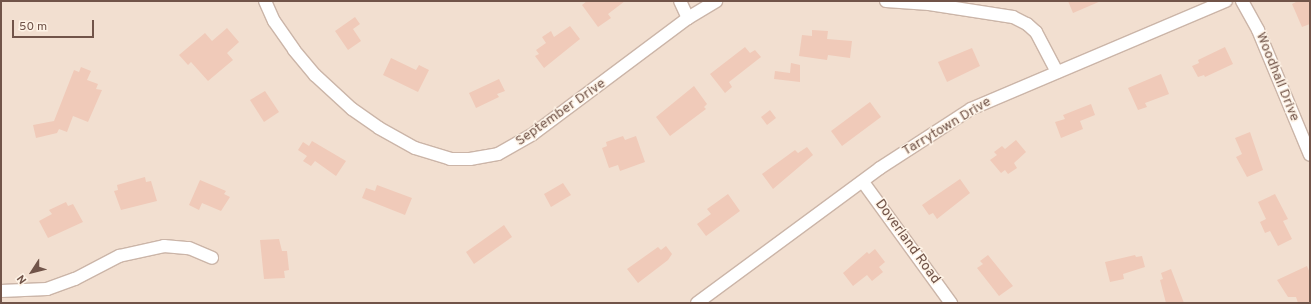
<!DOCTYPE html>
<html>
<head>
<meta charset="utf-8">
<style>
  body { margin:0 }
  #map { position:relative; width:1311px; height:304px; overflow:hidden; background:#fbeee1; font-family:Overpass,sans-serif }
  div>[style] { position:absolute }
  .residential>* { inset:0; background:#f2dfd0 }
  .building>* { inset:0; background:#f0cab9 }
  .roads { filter:drop-shadow(1px 0 #cbb5a8) drop-shadow(-1px 0 #cbb5a8) drop-shadow(0 1px #cbb5a8) drop-shadow(0 -1px #cbb5a8) }
  .minor>* { height:12px; margin:-6px; padding:0 6px; transform-origin:6px; border-radius:6px; background:#fff }
  span { translate:-50% -50%; white-space:nowrap; text-align:center; line-height:1.15; -webkit-text-stroke:3px #fef3e6; paint-order:stroke }
  .street-label { font-size:14px; color:#715449 }
  .frame { position:absolute; inset:0; border:2px solid #715449; pointer-events:none }
  .north { position:absolute; left:12px; top:252px; width:40px; height:40px; -webkit-text-stroke:3px #fef3e6; paint-order:stroke; rotate:234deg; font-size:11px; font-weight:700; line-height:16px; text-align:center; color:#715449 }
  .north::after { content:''; display:block; margin:auto; width:14px; height:18px; background:#715449; clip-path:polygon(50% 0,100% 100%,50% 72%,0 100%) }
  .scale { position:absolute; left:12px; top:20px; width:82px; height:18px; box-sizing:border-box; border:2px solid #715449; border-top:0; padding-left:5px; font-size:12px; line-height:14px; white-space:nowrap; color:#715449; -webkit-text-stroke:3px #fef3e6; paint-order:stroke }
</style>
</head>
<body>
<div id="map">
  <div class="residential">
    <div style="clip-path:polygon(1px 1px,1310px 1px,1310px 303px,1px 303px)"></div>
  </div>
  <div class="building">
    <div style="clip-path:polygon(587px 1px,625px 1px,608px 14px,611px 18px,598px 27px,582px 5px)"></div>
    <div style="clip-path:polygon(1068px 1px,1101px 1px,1073px 13px)"></div>
    <div style="clip-path:polygon(1298px 1px,1310px 1px,1310px 24px,1302px 27px,1292px 4px)"></div>
    <div style="clip-path:polygon(355px 17px,360px 24px,353px 29px,361px 41px,348px 50px,335px 31px)"></div>
    <div style="clip-path:polygon(570px 26px,580px 39px,544px 68px,535px 56px,539px 54px,536px 50px,546px 43px,542px 37px,551px 31px,554px 37px)"></div>
    <div style="clip-path:polygon(227px 28px,239px 42px,227px 53px,233px 60px,208px 81px,191px 62px,188px 65px,179px 55px,205px 33px,212px 41px)"></div>
    <div style="clip-path:polygon(812px 30px,828px 31px,827px 39px,852px 41px,850px 58px,828px 55px,827px 60px,799px 56px,802px 35px,812px 36px)"></div>
    <div style="clip-path:polygon(745px 47px,750px 53px,755px 50px,761px 57px,729px 82px,732px 87px,725px 93px,710px 74px)"></div>
    <div style="clip-path:polygon(1225px 47px,1233px 64px,1205px 77px,1204px 75px,1198px 77px,1192px 66px,1199px 63px,1198px 60px)"></div>
    <div style="clip-path:polygon(972px 48px,980px 66px,947px 82px,938px 62px)"></div>
    <div style="clip-path:polygon(391px 58px,416px 70px,419px 65px,429px 70px,418px 92px,383px 75px)"></div>
    <div style="clip-path:polygon(791px 63px,800px 65px,800px 82px,774px 79px,775px 71px,790px 73px)"></div>
    <div style="clip-path:polygon(81px 67px,91px 71px,87px 80px,98px 84px,96px 89px,102px 90px,88px 122px,73px 116px,67px 132px,59px 129px,57px 133px,36px 138px,33px 125px,54px 121px,74px 70px,79px 72px)"></div>
    <div style="clip-path:polygon(1161px 74px,1169px 94px,1145px 103px,1147px 107px,1138px 110px,1128px 88px)"></div>
    <div style="clip-path:polygon(499px 79px,505px 91px,497px 94px,499px 97px,476px 108px,469px 93px)"></div>
    <div style="clip-path:polygon(694px 86px,707px 104px,704px 107px,706px 109px,670px 136px,656px 117px)"></div>
    <div style="clip-path:polygon(265px 91px,279px 112px,264px 122px,250px 100px)"></div>
    <div style="clip-path:polygon(870px 102px,881px 117px,842px 146px,831px 131px)"></div>
    <div style="clip-path:polygon(1091px 104px,1095px 115px,1080px 121px,1083px 129px,1061px 138px,1055px 122px,1065px 119px,1063px 115px)"></div>
    <div style="clip-path:polygon(770px 110px,776px 118px,767px 125px,761px 117px)"></div>
    <div style="clip-path:polygon(1250px 132px,1263px 170px,1247px 177px,1236px 157px,1242px 154px,1235px 138px)"></div>
    <div style="clip-path:polygon(623px 136px,625px 140px,636px 136px,645px 162px,620px 171px,618px 165px,609px 168px,602px 148px,607px 146px,606px 142px)"></div>
    <div style="clip-path:polygon(1016px 140px,1026px 152px,1014px 163px,1017px 168px,1008px 174px,1005px 170px,1001px 173px,990px 160px,997px 155px,994px 152px,1002px 146px,1005px 149px)"></div>
    <div style="clip-path:polygon(312px 141px,346px 161px,336px 176px,315px 161px,311px 166px,303px 161px,307px 156px,298px 150px,303px 142px,309px 146px)"></div>
    <div style="clip-path:polygon(807px 147px,813px 155px,773px 189px,762px 174px,795px 150px,798px 153px)"></div>
    <div style="clip-path:polygon(145px 177px,146px 182px,151px 181px,157px 201px,121px 210px,114px 191px,118px 190px,117px 185px)"></div>
    <div style="clip-path:polygon(960px 179px,970px 193px,937px 219px,933px 213px,929px 215px,922px 205px)"></div>
    <div style="clip-path:polygon(200px 180px,226px 191px,224px 194px,230px 197px,221px 211px,202px 203px,199px 210px,189px 205px)"></div>
    <div style="clip-path:polygon(563px 183px,571px 195px,551px 207px,544px 194px)"></div>
    <div style="clip-path:polygon(377px 185px,412px 198px,405px 215px,362px 198px,366px 188px,375px 191px)"></div>
    <div style="clip-path:polygon(728px 194px,740px 211px,706px 236px,697px 224px,711px 214px,707px 209px)"></div>
    <div style="clip-path:polygon(1275px 194px,1288px 219px,1283px 221px,1292px 239px,1278px 246px,1270px 231px,1265px 233px,1260px 222px,1266px 219px,1258px 202px)"></div>
    <div style="clip-path:polygon(66px 202px,68px 206px,73px 204px,83px 222px,48px 238px,39px 221px,52px 214px,49px 210px)"></div>
    <div style="clip-path:polygon(504px 225px,512px 237px,474px 264px,466px 252px)"></div>
    <div style="clip-path:polygon(279px 239px,282px 251px,287px 251px,289px 270px,284px 271px,285px 278px,264px 279px,260px 240px)"></div>
    <div style="clip-path:polygon(666px 246px,672px 254px,668px 260px,638px 283px,627px 269px,658px 247px,661px 250px)"></div>
    <div style="clip-path:polygon(875px 249px,885px 262px,879px 267px,883px 272px,872px 281px,867px 275px,853px 286px,843px 273px,867px 252px,869px 254px)"></div>
    <div style="clip-path:polygon(988px 255px,1013px 286px,999px 296px,977px 268px,983px 264px,980px 261px)"></div>
    <div style="clip-path:polygon(1135px 255px,1136px 257px,1142px 256px,1145px 267px,1123px 274px,1124px 279px,1110px 282px,1105px 262px)"></div>
    <div style="clip-path:polygon(1307px 266px,1310px 273px,1310px 303px,1298px 303px,1296px 297px,1288px 297px,1277px 280px)"></div>
    <div style="clip-path:polygon(1171px 269px,1184px 303px,1166px 303px,1160px 280px,1163px 279px,1161px 273px)"></div>
  </div>
  <div class="roads">
    <div class="minor">
      <div style="left:265px;top:1px;width:22px;rotate:66deg"></div>
      <div style="left:274px;top:21px;width:35px;rotate:55deg"></div>
      <div style="left:294px;top:50px;width:33px;rotate:50deg"></div>
      <div style="left:315px;top:75px;width:50px;rotate:42.6deg"></div>
      <div style="left:352px;top:109px;width:33px;rotate:35deg"></div>
      <div style="left:379px;top:128px;width:41px;rotate:29.1deg"></div>
      <div style="left:415px;top:148px;width:37px;rotate:17deg"></div>
      <div style="left:450px;top:159px;width:20px"></div>
      <div style="left:470px;top:159px;width:28px;rotate:-10deg"></div>
      <div style="left:498px;top:154px;width:40px;rotate:-29.7deg"></div>
      <div style="left:533px;top:134px;width:194px;rotate:-36.8deg"></div>
      <div style="left:688px;top:18px;width:33px;rotate:-31deg"></div>
      <div style="left:680px;top:1px;width:19px;rotate:65deg"></div>
      <div style="left:886px;top:1px;width:43px;rotate:4deg"></div>
      <div style="left:929px;top:4px;width:85px;rotate:8.8deg"></div>
      <div style="left:1013px;top:17px;width:16px;rotate:27deg"></div>
      <div style="left:1027px;top:24px;width:12px;rotate:42deg"></div>
      <div style="left:1036px;top:32px;width:45px;rotate:62.3deg"></div>
      <div style="left:1242px;top:1px;width:33px;rotate:61deg"></div>
      <div style="left:1258px;top:30px;width:135px;rotate:67.4deg"></div>
      <div style="left:863px;top:182px;width:150px;rotate:54deg"></div>
      <div style="left:1px;top:291px;width:46px;rotate:-2.5deg"></div>
      <div style="left:47px;top:289px;width:30px;rotate:-20deg"></div>
      <div style="left:75px;top:279px;width:50px;rotate:-27.6deg"></div>
      <div style="left:119px;top:256px;width:46px;rotate:-12.5deg"></div>
      <div style="left:164px;top:246px;width:25px;rotate:5deg"></div>
      <div style="left:189px;top:248px;width:25px;rotate:23deg"></div>
      <div style="left:697px;top:303px;width:227px;rotate:-36.4deg"></div>
      <div style="left:880px;top:168px;width:108px;rotate:-33deg"></div>
      <div style="left:971px;top:109px;width:277px;rotate:-23deg"></div>
    </div>
  </div>
  <div class="street-label">
    <span style="left:1277px;top:77px;rotate:68deg">Woodhall Drive</span>
    <span style="left:561px;top:113px;rotate:-35deg">September Drive</span>
    <span style="left:947px;top:127px;rotate:-31deg">Tarrytown Drive</span>
    <span style="left:907px;top:242px;rotate:54deg">Doverland Road</span>
  </div>
  <div class="frame"></div>
  <div class="north">N</div>
  <div class="scale">50 m</div>
</div>
</body>
</html>
